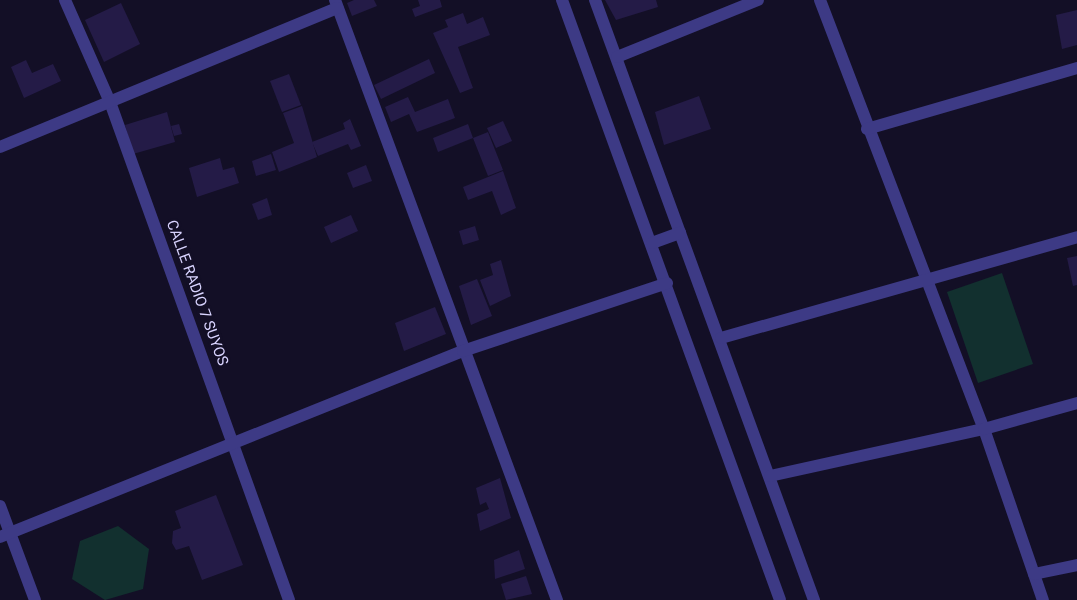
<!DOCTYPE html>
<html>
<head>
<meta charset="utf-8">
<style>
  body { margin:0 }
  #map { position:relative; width:1077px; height:600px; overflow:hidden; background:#130f26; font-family:Roboto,sans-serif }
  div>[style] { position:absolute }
  .green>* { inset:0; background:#12302f }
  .building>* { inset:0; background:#241b47 }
  .minor>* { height:12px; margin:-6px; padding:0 6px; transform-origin:6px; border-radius:6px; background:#3d3a85 }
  span { translate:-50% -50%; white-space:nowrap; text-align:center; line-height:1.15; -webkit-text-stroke:5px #130f26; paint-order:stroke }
  .street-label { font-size:15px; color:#d9d4ff }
</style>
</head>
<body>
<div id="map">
  <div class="green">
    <div style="clip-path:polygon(1002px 273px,1033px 364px,978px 383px,947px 292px)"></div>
    <div style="clip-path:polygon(118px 526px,149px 549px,143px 589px,105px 600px,72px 579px,80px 541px)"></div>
  </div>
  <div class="building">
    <div style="clip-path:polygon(354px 0,374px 0,377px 6px,352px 16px,347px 3px)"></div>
    <div style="clip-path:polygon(418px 0,440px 0,442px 7px,415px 17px,412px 9px,420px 6px)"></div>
    <div style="clip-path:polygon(605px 0,656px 0,658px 7px,616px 20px)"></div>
    <div style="clip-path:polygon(121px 3px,140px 44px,104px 62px,85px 20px)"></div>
    <div style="clip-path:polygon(1077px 10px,1077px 45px,1062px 49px,1056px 15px)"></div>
    <div style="clip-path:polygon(463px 13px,467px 24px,483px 17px,490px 35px,458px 47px,473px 88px,460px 93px,433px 33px,448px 27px,445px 20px)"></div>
    <div style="clip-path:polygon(429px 59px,435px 73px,381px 99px,374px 85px)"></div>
    <div style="clip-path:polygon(26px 60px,32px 73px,53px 64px,61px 81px,24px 98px,11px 67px)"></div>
    <div style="clip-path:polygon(289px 74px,301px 105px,282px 112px,270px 81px)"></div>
    <div style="clip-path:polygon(699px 96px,711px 129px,664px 145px,655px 112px)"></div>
    <div style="clip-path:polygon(408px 97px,415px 112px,448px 99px,455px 118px,417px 132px,409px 114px,391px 122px,385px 107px)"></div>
    <div style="clip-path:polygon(302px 106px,317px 157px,279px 172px,272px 152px,294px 143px,283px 113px)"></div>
    <div style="clip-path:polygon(167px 112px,175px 142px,133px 154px,125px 125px)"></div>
    <div style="clip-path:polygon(350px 119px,361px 146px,351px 150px,348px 144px,318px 156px,312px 142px,345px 129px,343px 123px)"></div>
    <div style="clip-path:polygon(503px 121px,512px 141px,496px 148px,487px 128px)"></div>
    <div style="clip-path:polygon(179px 124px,182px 134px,174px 136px,171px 126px)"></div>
    <div style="clip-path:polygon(468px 124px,473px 138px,488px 132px,503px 170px,488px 176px,473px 138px,438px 152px,433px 138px)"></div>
    <div style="clip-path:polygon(271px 154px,276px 170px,256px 176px,252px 161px)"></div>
    <div style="clip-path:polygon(220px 158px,223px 170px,234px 167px,239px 183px,197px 197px,189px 168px)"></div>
    <div style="clip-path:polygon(366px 165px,372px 181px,353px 188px,347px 173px)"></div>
    <div style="clip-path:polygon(503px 171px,516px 208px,501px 215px,492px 191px,468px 200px,463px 187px)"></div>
    <div style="clip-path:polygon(267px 198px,272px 215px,258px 220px,252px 204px)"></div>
    <div style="clip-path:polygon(351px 215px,358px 231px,331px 243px,324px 227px)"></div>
    <div style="clip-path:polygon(475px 226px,479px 240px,463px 245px,459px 231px)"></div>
    <div style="clip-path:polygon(1077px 256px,1077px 285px,1073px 286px,1067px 258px)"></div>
    <div style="clip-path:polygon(501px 260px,511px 296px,490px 306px,480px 280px,493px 275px,490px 264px)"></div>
    <div style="clip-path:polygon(477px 279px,492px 316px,471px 325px,459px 286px)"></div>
    <div style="clip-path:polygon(435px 307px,446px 334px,404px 351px,395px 323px)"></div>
    <div style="clip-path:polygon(500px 478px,511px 518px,480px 531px,477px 514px,489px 509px,486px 502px,480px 505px,476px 488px)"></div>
    <div style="clip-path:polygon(216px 495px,243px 565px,202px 580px,189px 546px,176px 550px,172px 543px,173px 531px,181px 528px,175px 511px)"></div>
    <div style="clip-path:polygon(519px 550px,525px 569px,495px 579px,494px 560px)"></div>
    <div style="clip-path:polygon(526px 576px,532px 594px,506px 600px,501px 584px)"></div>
  </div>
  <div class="minor">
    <div style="left:65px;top:0;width:111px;rotate:66.2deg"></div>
    <div style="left:110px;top:102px;width:529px;rotate:70.23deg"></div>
    <div style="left:335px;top:0;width:640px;rotate:69.7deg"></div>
    <div style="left:562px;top:0;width:638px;rotate:70.03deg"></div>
    <div style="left:595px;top:0;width:639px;rotate:69.95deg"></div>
    <div style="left:820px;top:0;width:459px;rotate:69.1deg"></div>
    <div style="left:984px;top:429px;width:181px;rotate:71deg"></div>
    <div style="left:617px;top:57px;width:152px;rotate:-22deg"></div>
    <div style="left:867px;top:129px;width:219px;rotate:-16.2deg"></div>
    <div style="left:0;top:147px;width:365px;rotate:-22.4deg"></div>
    <div style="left:652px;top:243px;width:30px;rotate:-20deg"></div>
    <div style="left:721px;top:338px;width:370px;rotate:-15.8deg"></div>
    <div style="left:770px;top:476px;width:219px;rotate:-12.4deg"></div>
    <div style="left:984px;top:429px;width:97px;rotate:-15.6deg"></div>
    <div style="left:0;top:506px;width:100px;rotate:69.6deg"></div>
    <div style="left:0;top:537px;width:499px;rotate:-21.9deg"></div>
    <div style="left:463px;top:351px;width:215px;rotate:-18.4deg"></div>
    <div style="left:1034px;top:574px;width:44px;rotate:-11.8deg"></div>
  </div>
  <div class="street-label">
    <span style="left:197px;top:293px;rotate:70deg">CALLE RADIO 7 SUYOS</span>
  </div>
</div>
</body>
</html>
